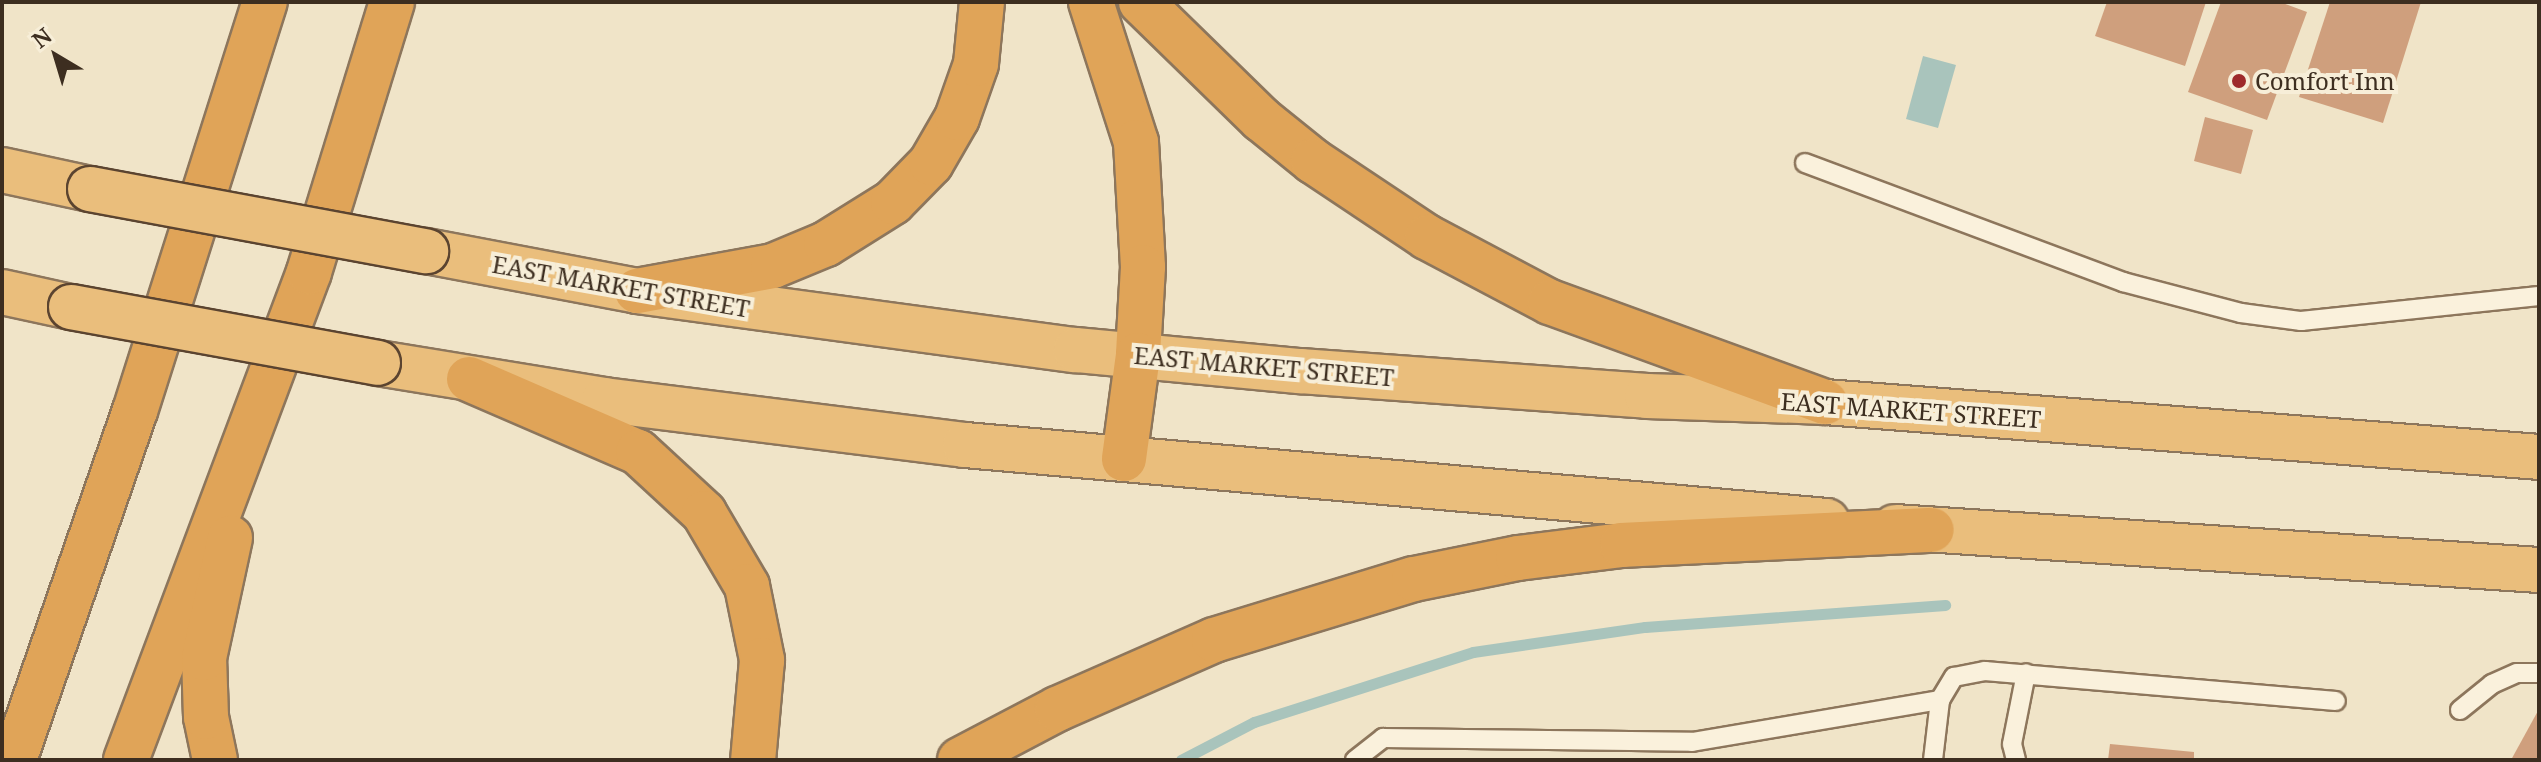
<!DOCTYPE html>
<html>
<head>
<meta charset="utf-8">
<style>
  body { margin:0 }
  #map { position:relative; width:2541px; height:762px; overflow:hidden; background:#f0e4c8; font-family:"Noto Serif",serif }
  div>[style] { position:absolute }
  .water>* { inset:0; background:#a9c4bc }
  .stream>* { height:11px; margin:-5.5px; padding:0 5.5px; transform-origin:5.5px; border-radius:5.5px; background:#a9c4bc }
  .building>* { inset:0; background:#cf9f7d }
  .roads { filter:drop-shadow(2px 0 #8d765c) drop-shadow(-2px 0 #8d765c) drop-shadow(0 2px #8d765c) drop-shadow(0 -2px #8d765c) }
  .service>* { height:18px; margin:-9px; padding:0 9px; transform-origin:9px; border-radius:9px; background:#faf1dc }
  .trunk>* { height:44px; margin:-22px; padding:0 22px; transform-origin:22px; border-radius:22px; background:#eabe7c }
  .motorway>* { height:44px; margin:-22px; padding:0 22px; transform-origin:22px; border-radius:22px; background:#e0a458 }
  .bridges { filter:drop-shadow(2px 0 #5b4430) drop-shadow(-2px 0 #5b4430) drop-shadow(0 2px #5b4430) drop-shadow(0 -2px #5b4430) }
  .trunk-bridge>* { height:44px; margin:-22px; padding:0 22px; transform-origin:22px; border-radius:22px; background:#eabe7c }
  .dots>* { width:22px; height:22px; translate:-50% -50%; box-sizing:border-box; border:4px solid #f7eed8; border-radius:50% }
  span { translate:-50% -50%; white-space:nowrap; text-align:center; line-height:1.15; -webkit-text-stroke:8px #f7eed8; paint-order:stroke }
  .poi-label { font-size:24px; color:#3d2e20 }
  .left { translate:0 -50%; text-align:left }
  .street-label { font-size:24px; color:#3d2e20 }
  .frame { position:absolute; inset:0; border:4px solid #3d2e20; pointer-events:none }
  .north { position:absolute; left:16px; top:16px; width:80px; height:80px; -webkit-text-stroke:6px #f7eed8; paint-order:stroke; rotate:322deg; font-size:22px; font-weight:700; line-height:32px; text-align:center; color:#3d2e20 }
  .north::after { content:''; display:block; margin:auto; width:28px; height:36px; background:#3d2e20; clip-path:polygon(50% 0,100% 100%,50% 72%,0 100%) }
</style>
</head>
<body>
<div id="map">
  <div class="water">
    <div style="clip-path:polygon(1923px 56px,1956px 65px,1938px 128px,1906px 119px)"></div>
  </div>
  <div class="stream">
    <div style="left:1181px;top:760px;width:82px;rotate:-27.5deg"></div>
    <div style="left:1254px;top:722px;width:230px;rotate:-17.7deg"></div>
    <div style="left:1473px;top:652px;width:174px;rotate:-8.3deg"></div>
    <div style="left:1645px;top:627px;width:301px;rotate:-4.2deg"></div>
  </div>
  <div class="building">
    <div style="clip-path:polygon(2107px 2px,2206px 2px,2185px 66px,2095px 36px)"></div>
    <div style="clip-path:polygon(2221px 2px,2280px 2px,2307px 12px,2267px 120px,2188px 92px)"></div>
    <div style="clip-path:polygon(2330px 2px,2421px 2px,2383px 123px,2299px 97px)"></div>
    <div style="clip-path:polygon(2205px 117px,2253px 130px,2241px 174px,2194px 161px)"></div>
    <div style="clip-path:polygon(2539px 709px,2539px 760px,2511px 760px)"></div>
    <div style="clip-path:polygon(2110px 744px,2194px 752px,2194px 760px,2108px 760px)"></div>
  </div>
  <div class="roads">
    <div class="service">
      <div style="left:1805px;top:163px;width:340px;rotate:20.5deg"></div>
      <div style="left:2123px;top:282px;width:122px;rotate:14.7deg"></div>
      <div style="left:2241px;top:313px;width:61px;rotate:7.6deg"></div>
      <div style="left:2301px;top:321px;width:239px;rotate:-6deg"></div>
      <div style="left:2460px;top:710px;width:41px;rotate:-39.1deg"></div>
      <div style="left:2492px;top:684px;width:27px;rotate:-24deg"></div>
      <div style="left:2517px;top:673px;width:22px"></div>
      <div style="left:1355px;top:760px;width:36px;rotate:-38deg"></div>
      <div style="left:1383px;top:738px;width:309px;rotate:0.7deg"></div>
      <div style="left:1692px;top:742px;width:252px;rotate:-9.6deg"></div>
      <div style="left:1940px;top:700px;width:27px;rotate:-59deg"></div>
      <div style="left:1954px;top:677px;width:32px;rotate:-11deg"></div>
      <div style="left:1985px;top:671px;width:352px;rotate:4.9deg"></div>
      <div style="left:1933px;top:760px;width:60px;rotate:-83.3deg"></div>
      <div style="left:2016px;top:760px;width:16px;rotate:-104deg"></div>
      <div style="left:2012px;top:744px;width:72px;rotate:-78.8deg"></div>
    </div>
    <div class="trunk">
      <div style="left:2px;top:170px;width:90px;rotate:12.2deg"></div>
      <div style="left:426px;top:251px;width:215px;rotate:10.7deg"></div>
      <div style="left:637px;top:291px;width:443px;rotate:7.7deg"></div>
      <div style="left:1076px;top:350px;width:225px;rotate:5.4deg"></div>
      <div style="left:1300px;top:371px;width:348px;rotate:4.1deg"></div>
      <div style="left:1647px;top:396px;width:178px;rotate:1.9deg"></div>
      <div style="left:1825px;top:402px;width:716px;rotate:4.4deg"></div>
      <div style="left:2px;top:292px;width:71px;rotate:12.3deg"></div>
      <div style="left:378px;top:363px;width:229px;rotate:9.3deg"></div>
      <div style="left:604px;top:400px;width:364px;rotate:7.1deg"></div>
      <div style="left:965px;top:445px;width:865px;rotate:5.04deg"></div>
      <div style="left:1895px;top:527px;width:645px;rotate:3.82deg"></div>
    </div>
    <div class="motorway">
      <div style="left:1091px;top:2px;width:147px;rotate:72.2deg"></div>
      <div style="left:1136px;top:142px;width:125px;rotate:86.8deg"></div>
      <div style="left:1143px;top:267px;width:88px;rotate:93.3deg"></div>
      <div style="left:1138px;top:355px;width:105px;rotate:97.7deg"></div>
      <div style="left:1141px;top:2px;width:168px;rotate:44.3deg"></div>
      <div style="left:1261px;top:119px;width:67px;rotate:38.9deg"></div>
      <div style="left:1313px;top:161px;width:137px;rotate:33.7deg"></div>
      <div style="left:1427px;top:237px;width:139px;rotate:27.9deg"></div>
      <div style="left:1550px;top:302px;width:293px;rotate:20deg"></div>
      <div style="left:637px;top:291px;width:138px;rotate:-10.4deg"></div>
      <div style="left:773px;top:266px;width:57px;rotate:-22.5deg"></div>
      <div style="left:826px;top:244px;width:79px;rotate:-32.1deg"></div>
      <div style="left:893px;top:202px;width:54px;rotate:-45.7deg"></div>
      <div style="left:931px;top:163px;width:52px;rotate:-60deg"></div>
      <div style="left:957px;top:118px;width:57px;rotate:-70.6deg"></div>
      <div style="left:976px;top:64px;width:62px;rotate:-84.5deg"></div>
      <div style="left:469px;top:379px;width:184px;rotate:23.4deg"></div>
      <div style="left:638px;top:452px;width:90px;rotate:42.7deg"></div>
      <div style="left:704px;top:513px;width:85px;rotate:59.5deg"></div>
      <div style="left:747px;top:586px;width:76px;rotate:78.5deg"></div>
      <div style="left:762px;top:660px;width:100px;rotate:95.1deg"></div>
      <div style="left:14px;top:760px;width:369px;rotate:-70.9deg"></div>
      <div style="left:135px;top:411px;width:429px;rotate:-72.4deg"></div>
      <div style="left:126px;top:760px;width:521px;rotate:-69.44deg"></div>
      <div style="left:309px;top:272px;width:282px;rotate:-72.9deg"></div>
      <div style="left:215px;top:760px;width:44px;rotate:-101.8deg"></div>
      <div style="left:206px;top:717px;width:59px;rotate:-91.9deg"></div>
      <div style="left:204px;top:658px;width:123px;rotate:-77.8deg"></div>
      <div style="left:960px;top:760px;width:110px;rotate:-27.7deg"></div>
      <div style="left:1057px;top:709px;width:171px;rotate:-23.7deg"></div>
      <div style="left:1214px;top:640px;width:209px;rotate:-17deg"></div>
      <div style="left:1414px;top:579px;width:106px;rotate:-11.4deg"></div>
      <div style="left:1518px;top:558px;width:105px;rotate:-7.1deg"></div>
      <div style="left:1622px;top:545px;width:310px;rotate:-2.8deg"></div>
    </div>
  </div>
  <div class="bridges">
    <div class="trunk-bridge">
      <div style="left:90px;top:189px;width:342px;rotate:10.5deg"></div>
      <div style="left:71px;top:307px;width:312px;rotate:10.3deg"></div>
    </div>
  </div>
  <div class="dots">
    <div style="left:2239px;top:81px;background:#9e2a2b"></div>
  </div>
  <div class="poi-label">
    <span class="left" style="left:2255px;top:81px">Comfort Inn</span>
  </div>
  <div class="street-label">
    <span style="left:621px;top:286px;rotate:10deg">EAST MARKET STREET</span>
    <span style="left:1264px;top:366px;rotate:5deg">EAST MARKET STREET</span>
    <span style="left:1911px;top:410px;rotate:4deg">EAST MARKET STREET</span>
  </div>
  <div class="frame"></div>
  <div class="north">N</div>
</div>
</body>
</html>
